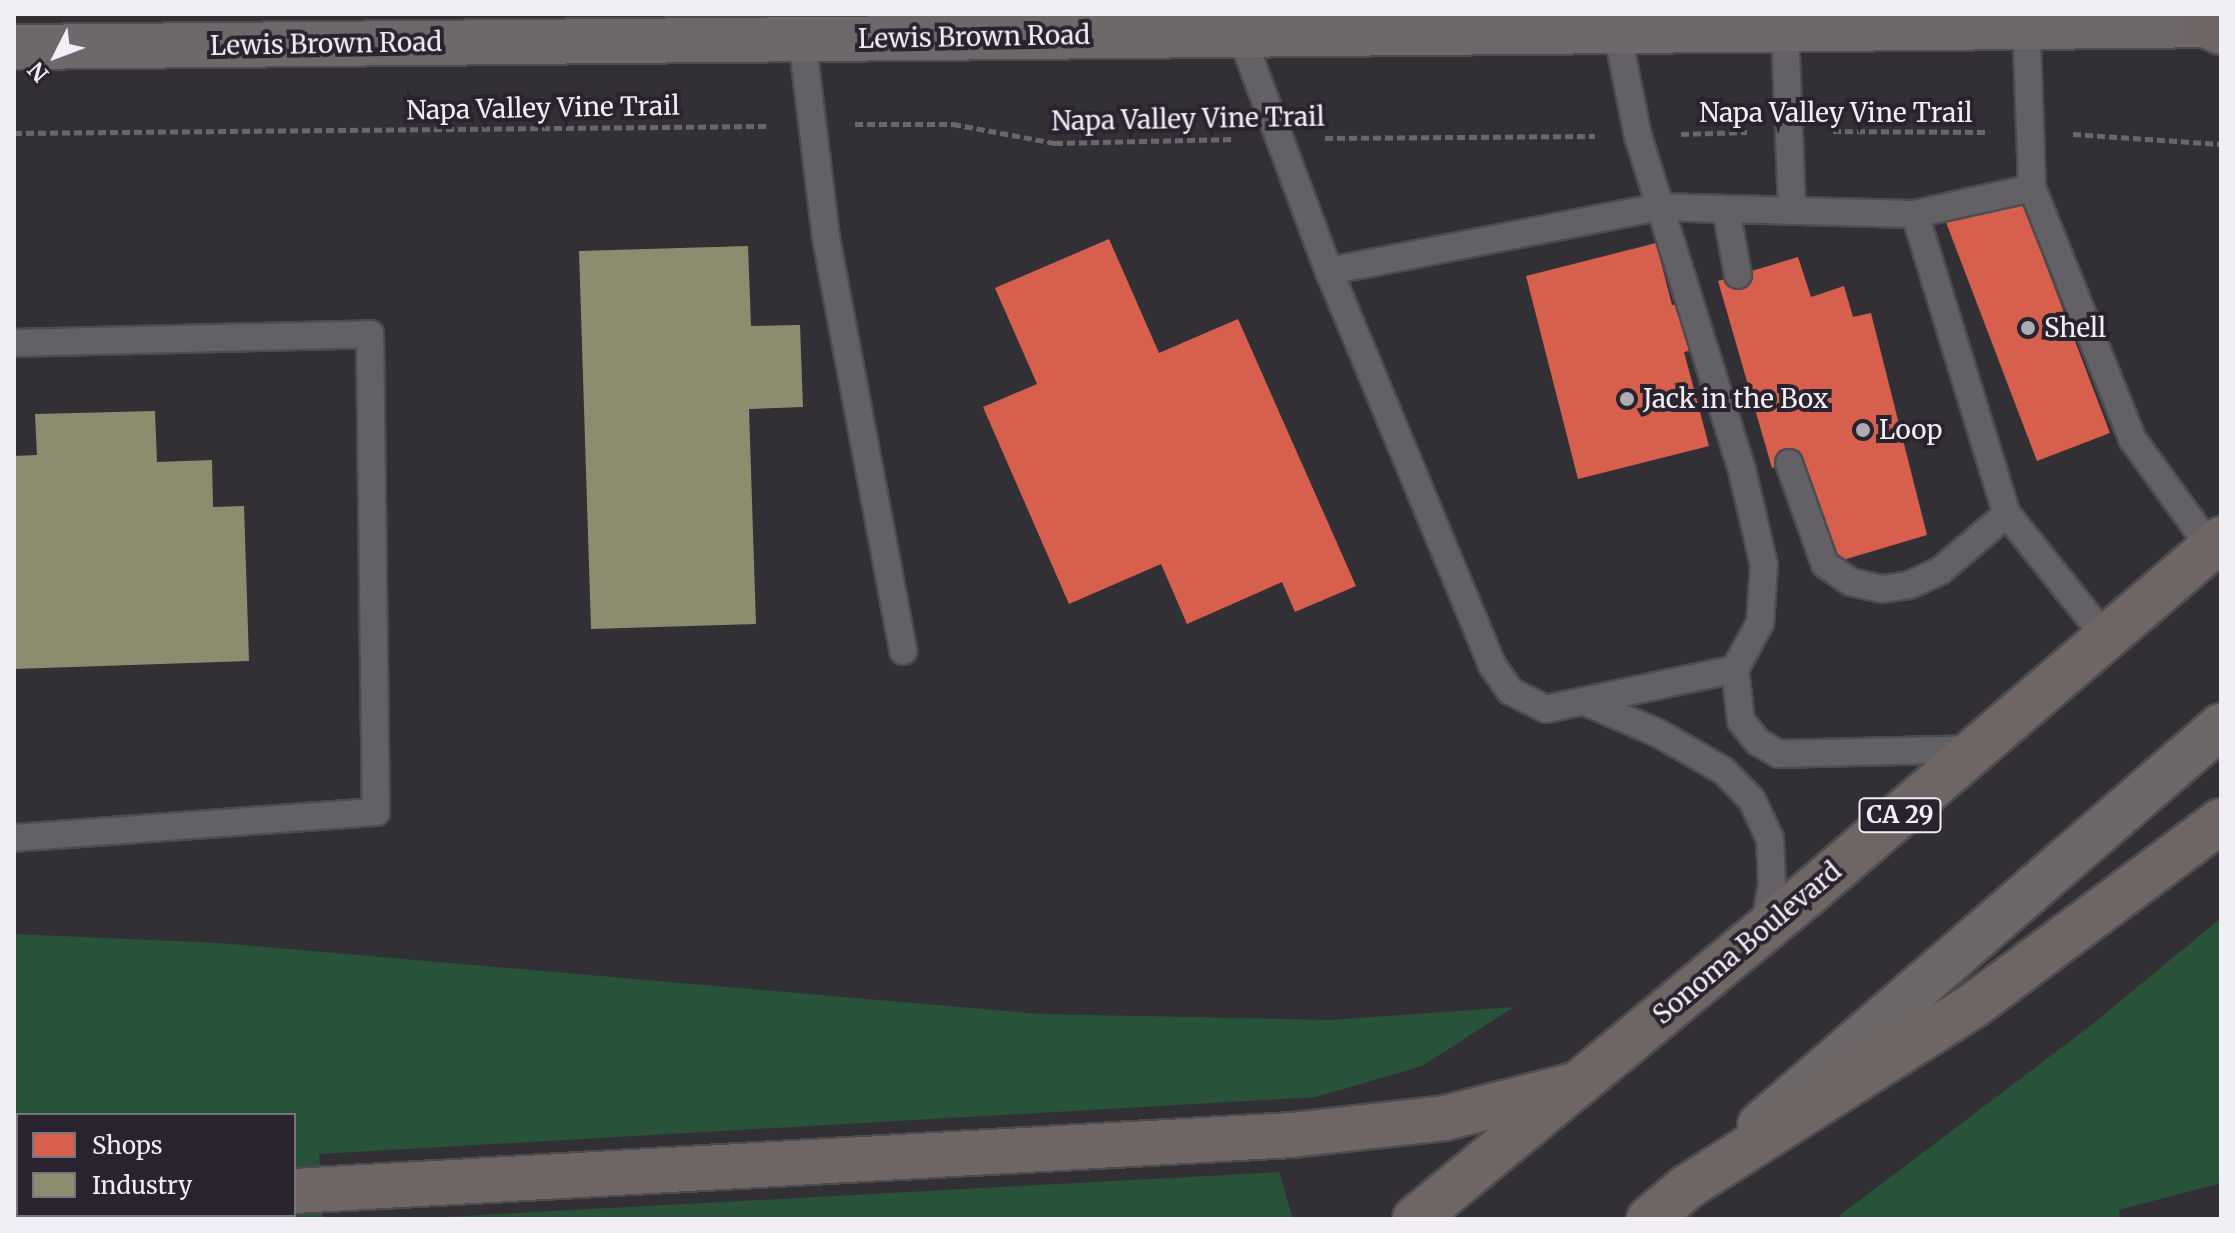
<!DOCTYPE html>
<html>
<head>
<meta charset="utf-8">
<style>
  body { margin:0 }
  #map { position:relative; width:2235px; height:1233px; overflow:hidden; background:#323035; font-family:Merriweather,serif }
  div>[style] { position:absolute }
  .green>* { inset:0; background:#295338 }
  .shops>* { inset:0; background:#d6604d }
  .industry>* { inset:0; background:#8c8c6e }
  .path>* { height:5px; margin-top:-2.5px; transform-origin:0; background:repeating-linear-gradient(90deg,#68676b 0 8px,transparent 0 12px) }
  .roads { filter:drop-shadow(2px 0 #4e4c50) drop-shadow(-2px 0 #4e4c50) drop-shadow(0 2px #4e4c50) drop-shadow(0 -2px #4e4c50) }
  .lane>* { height:26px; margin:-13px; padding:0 13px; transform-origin:13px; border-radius:13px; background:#636165 }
  .secondary>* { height:44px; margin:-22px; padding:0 22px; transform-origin:22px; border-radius:22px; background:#6e686b }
  .primary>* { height:44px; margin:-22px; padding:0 22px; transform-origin:22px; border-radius:22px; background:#6e6767 }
  .highway>* { height:44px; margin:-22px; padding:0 22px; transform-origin:22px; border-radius:22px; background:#6e6564 }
  .dots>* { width:22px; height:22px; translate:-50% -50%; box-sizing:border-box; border:4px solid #28232e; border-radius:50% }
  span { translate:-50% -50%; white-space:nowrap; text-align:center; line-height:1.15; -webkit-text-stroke:8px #28232e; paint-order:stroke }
  .shield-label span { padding:2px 6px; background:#28232e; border:2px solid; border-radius:6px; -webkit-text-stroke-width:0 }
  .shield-label { font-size:24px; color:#f1eef6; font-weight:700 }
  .street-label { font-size:26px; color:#f1eef6 }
  .poi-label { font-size:26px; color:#f1eef6 }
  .left { translate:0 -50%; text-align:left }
  .frame { position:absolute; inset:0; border:16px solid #f1eef6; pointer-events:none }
  .legend { position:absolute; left:16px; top:1113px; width:280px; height:104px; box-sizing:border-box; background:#28232e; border:2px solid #78747e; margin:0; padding:10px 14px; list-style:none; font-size:24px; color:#f1eef6 }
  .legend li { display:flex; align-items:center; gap:16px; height:40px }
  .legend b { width:40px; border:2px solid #78747e }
  .north { position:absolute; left:16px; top:16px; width:80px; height:80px; -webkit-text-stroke:6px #28232e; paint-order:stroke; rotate:228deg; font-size:22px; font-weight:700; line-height:32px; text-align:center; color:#f1eef6 }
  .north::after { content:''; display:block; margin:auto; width:28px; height:36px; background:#f1eef6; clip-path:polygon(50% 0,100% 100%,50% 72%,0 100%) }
</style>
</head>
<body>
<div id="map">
  <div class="green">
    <div style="clip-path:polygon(2221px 918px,2221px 1183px,2119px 1210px,2120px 1219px,1835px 1219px,2089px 1027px)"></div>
    <div style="clip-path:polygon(evenodd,14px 934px,219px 943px,1040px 1014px,1331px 1020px,1514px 1007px,1422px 1066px,1316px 1097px,319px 1154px,323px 1219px,14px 1219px,14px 934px,18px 1115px,294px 1115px,294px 1215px,18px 1215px,18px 1115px)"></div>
    <div style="clip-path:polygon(1279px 1172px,1293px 1219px,408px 1219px)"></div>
  </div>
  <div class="shops">
    <div style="clip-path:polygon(2017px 189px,2110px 433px,2037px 461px,1944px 217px)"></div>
    <div style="clip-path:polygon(1109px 239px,1159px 353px,1238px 319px,1356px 586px,1295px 612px,1282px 582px,1187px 624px,1161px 564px,1069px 604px,983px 407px,1037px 384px,995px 288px)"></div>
    <div style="clip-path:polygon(1656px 243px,1672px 305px,1681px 303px,1693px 350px,1684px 352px,1709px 446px,1578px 479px,1526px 276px)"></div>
    <div style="clip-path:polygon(1798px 257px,1811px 297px,1844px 286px,1853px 317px,1871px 313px,1927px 535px,1833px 563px,1799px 460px,1772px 468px,1718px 281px)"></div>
  </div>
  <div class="industry">
    <div style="clip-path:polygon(748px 246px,751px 326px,800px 325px,803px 407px,749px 409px,756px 624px,591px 629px,579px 251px)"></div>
    <div style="clip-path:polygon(155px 411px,157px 462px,212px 460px,213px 507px,244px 506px,249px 661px,14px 669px,14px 456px,37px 455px,35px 414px)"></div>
  </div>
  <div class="path">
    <div style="left:855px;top:124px;width:98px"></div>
    <div style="left:953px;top:124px;width:104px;rotate:10.6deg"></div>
    <div style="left:1055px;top:143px;width:180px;rotate:-1.3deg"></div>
    <div style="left:1833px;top:131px;width:154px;rotate:0.4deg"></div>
    <div style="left:14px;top:133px;width:755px;rotate:-0.53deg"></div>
    <div style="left:1681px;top:134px;width:66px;rotate:-1.7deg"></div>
    <div style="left:2073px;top:134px;width:148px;rotate:3.9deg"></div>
    <div style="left:1325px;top:138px;width:270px;rotate:-0.4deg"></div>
  </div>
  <div class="roads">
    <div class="lane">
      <div style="left:2026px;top:14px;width:174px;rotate:88deg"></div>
      <div style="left:2032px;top:188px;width:271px;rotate:68.2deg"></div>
      <div style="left:2133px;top:440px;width:133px;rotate:54.2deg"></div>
      <div style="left:1785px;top:29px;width:182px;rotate:87.8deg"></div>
      <div style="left:1617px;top:31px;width:107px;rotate:78.7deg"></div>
      <div style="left:1638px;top:136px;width:350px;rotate:72.7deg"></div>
      <div style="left:1742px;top:470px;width:98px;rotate:77deg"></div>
      <div style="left:1764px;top:565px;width:58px;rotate:93.9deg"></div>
      <div style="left:1760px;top:623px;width:52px;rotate:118.5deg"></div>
      <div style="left:1735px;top:669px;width:52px;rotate:83.4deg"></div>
      <div style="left:1741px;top:721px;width:27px;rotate:51deg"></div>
      <div style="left:1758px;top:742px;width:24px;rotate:30deg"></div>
      <div style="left:1779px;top:754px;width:198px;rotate:-1.4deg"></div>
      <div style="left:1241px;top:35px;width:252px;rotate:69.6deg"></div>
      <div style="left:1329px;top:271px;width:426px;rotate:67.5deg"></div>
      <div style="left:1492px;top:665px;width:32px;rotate:55deg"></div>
      <div style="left:1510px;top:691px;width:40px;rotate:26.6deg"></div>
      <div style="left:1546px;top:709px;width:193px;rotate:-11.9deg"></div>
      <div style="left:802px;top:39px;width:200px;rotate:83.1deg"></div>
      <div style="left:826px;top:238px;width:420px;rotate:79.4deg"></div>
      <div style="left:1726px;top:209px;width:67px;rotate:79.7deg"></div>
      <div style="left:1915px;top:214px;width:120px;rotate:-12.5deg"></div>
      <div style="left:1329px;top:271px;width:336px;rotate:-11deg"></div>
      <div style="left:1659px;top:207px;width:256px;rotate:1.6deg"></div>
      <div style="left:1915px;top:214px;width:314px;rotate:73deg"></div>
      <div style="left:2007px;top:514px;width:159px;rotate:51.4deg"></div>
      <div style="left:14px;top:343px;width:356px;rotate:-1.4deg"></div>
      <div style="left:370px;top:334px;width:478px;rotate:89.3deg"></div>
      <div style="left:376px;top:812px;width:363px;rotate:175.9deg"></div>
      <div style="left:1789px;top:463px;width:107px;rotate:70.4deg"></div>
      <div style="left:1825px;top:564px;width:32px;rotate:35deg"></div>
      <div style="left:1851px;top:582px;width:32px;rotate:13deg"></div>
      <div style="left:1882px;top:589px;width:27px;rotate:-8deg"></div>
      <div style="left:1909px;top:585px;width:34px;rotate:-24deg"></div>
      <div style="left:1940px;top:571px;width:88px;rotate:-40.4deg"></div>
      <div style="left:1588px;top:703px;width:76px;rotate:23.2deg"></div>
      <div style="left:1658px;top:733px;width:76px;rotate:29.9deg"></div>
      <div style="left:1724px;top:771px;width:40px;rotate:46deg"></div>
      <div style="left:1752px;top:800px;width:43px;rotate:65.2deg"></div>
      <div style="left:1770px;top:839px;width:45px;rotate:87.5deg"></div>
      <div style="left:1772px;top:884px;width:46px;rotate:100.1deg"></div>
    </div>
    <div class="secondary">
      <div style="left:14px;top:47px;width:2207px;rotate:-0.57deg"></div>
    </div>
    <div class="primary">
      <div style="left:1760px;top:1125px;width:610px;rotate:-40.88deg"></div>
    </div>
    <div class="highway">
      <div style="left:2206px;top:25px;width:17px;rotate:25deg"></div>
      <div style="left:294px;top:1191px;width:1000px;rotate:-3.21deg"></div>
      <div style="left:1292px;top:1135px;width:154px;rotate:-6.3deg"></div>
      <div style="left:1445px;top:1118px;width:133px;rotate:-14.3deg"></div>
      <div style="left:14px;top:1207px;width:4px;rotate:-14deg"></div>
      <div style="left:1415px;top:1219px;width:506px;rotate:-39.63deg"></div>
      <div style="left:1805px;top:896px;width:548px;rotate:-40.64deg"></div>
      <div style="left:1649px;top:1219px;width:50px;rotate:-40.1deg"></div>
      <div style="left:1687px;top:1187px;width:340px;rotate:-32.4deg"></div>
      <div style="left:1974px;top:1005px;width:308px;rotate:-36.7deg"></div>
    </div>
  </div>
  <div class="dots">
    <div style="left:2028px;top:328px;background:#aeacb2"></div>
    <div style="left:1627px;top:399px;background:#aeacb2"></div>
    <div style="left:1863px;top:430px;background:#aeacb2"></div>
  </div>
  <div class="shield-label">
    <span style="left:1900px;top:815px">CA 29</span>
  </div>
  <div class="street-label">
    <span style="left:974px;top:37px;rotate:-1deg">Lewis Brown Road</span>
    <span style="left:326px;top:44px;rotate:-1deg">Lewis Brown Road</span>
    <span style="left:543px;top:108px;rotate:-1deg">Napa Valley Vine Trail</span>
    <span style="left:1836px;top:113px">Napa Valley Vine Trail</span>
    <span style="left:1188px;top:119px;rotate:-1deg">Napa Valley Vine Trail</span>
    <span style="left:1747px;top:943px;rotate:-40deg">Sonoma Boulevard</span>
  </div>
  <div class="poi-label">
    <span class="left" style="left:2044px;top:328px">Shell</span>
    <span class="left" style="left:1643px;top:399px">Jack in the Box</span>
    <span class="left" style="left:1879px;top:430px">Loop</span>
  </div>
  <div class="frame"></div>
  <ul class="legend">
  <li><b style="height:22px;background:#d6604d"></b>Shops</li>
  <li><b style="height:22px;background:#8c8c6e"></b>Industry</li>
  </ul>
  <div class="north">N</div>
</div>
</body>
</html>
